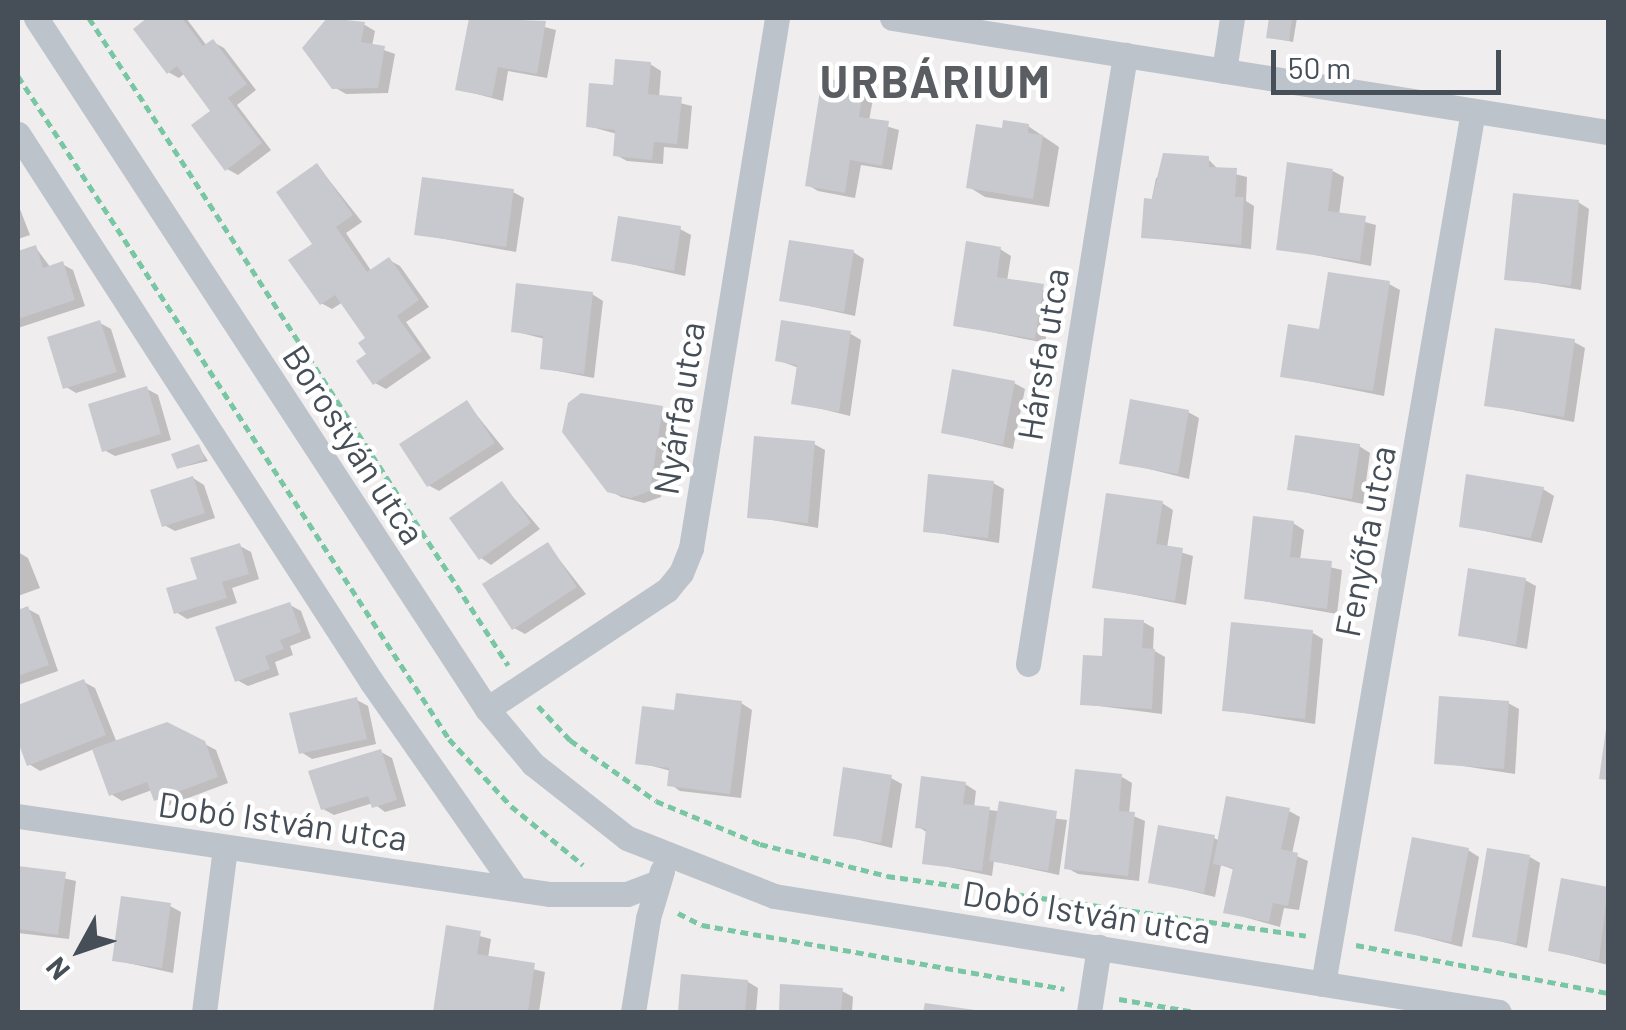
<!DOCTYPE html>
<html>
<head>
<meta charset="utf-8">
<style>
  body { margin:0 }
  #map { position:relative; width:1626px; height:1030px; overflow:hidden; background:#efeded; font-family:Barlow,sans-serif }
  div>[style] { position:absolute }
  .shadow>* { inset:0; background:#0003 }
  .building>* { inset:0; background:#c7c9cf }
  .path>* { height:5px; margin-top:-2.5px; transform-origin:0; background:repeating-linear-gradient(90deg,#78c6a3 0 8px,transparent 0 13px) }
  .minor>* { height:25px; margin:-12.5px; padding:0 12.5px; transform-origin:12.5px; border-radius:12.5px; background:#bcc3cb }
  span { translate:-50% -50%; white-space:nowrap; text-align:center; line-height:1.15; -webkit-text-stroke:9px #fff; paint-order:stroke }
  .street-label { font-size:35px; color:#464f58 }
  .district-label { font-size:45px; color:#5a5d61; font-weight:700; letter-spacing:2.5px }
  .frame { position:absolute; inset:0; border:20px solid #464f58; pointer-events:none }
  .north { position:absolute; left:30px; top:900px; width:100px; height:100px; -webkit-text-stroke:8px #fff; paint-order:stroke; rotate:230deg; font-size:28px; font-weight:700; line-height:40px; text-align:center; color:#464f58 }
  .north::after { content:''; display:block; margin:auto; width:35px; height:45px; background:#464f58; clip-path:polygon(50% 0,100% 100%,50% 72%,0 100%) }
  .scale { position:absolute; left:1271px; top:50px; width:230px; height:45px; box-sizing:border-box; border:5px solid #464f58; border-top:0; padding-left:12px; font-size:30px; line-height:35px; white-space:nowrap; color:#464f58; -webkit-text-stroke:8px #fff; paint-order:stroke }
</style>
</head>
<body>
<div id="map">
  <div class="shadow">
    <div style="clip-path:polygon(152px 18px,186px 18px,207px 46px,213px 42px,224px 48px,256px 90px,237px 105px,271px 150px,238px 175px,227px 169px,214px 111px,185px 73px,179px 78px,168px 72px,136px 29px)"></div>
    <div style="clip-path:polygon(471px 18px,511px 18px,556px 30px,547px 78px,508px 71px,503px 101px,458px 89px)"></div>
    <div style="clip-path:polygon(1271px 18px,1297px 18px,1293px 42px,1269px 37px)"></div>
    <div style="clip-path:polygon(329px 19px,365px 25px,375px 31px,372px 46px,395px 54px,388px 93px,346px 94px,334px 87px,305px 48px)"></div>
    <div style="clip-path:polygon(650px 64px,661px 71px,659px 98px,692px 106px,688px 149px,664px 147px,663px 164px,627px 161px,616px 155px,617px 134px,588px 126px,615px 88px)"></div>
    <div style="clip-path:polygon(863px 87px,874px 93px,869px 121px,899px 130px,892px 170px,861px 165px,855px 198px,818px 191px,808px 185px)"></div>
    <div style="clip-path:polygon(1028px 126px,1059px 147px,1049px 207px,985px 197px,969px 187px,1004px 131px)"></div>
    <div style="clip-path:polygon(1208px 159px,1219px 170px,1247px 177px,1246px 201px,1254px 206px,1251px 249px,1144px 237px,1156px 178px)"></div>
    <div style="clip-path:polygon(318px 166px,362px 222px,346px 233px,372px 272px,389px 260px,400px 266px,429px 307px,406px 322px,431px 358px,386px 389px,375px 383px,368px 338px,343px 302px,332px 309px,321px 303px)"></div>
    <div style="clip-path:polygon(1333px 171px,1344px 177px,1339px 215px,1376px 225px,1371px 266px,1279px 248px)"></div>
    <div style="clip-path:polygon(513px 192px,524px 198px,516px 252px,417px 234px)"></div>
    <div style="clip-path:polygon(1578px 202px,1589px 209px,1581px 290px,1507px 278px)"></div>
    <div style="clip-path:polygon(18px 204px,30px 235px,18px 239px)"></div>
    <div style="clip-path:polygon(680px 229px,691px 235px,685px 276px,613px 260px)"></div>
    <div style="clip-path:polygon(36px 248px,51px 268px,62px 264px,73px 270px,85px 306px,18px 328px,18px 254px)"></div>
    <div style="clip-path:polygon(1000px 249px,1011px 256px,1007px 281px,1054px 293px,1045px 343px,955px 325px)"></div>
    <div style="clip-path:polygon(853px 252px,864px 259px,855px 316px,782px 300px)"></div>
    <div style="clip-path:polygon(1389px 284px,1400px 290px,1384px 396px,1283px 376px,1321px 332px)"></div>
    <div style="clip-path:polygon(592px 294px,603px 301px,594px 378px,542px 368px,545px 339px,513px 331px)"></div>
    <div style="clip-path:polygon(100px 323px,111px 329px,126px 377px,76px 393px,66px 387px)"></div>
    <div style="clip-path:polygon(851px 334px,861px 340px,850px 416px,794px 402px,799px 368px,777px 360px)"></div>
    <div style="clip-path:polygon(1574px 342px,1585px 348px,1574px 422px,1487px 405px)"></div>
    <div style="clip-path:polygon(1014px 383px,1025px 389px,1013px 449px,944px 432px)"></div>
    <div style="clip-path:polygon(147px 389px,158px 395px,171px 440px,115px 456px,104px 450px)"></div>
    <div style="clip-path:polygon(467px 403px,504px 449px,439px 491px,428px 485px)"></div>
    <div style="clip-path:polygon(663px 409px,673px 415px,661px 497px,644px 503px,621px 497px,609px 490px)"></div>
    <div style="clip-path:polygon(1188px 412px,1199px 418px,1189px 479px,1121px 462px)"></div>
    <div style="clip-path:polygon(814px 444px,825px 450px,818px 528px,749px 516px)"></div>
    <div style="clip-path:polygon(1359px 446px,1370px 453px,1363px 504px,1289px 489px)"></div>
    <div style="clip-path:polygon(199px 447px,208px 461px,179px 468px)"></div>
    <div style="clip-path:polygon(193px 478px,204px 485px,215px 518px,175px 531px,164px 525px)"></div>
    <div style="clip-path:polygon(993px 483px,1004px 489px,999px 543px,925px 531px)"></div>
    <div style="clip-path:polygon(502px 484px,540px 529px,491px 565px,481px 558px)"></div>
    <div style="clip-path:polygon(1543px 489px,1554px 496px,1542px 543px,1461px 526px)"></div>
    <div style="clip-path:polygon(1162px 503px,1173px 510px,1167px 548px,1193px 556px,1186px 605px,1095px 587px)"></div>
    <div style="clip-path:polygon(1293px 523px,1304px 530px,1300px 560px,1342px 570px,1337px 614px,1246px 598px)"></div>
    <div style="clip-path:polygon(548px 545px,586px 594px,525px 634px,514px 628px)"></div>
    <div style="clip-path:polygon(240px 546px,251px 552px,259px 579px,232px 588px,237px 603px,187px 619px,176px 612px,200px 580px)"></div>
    <div style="clip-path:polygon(18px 552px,28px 558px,40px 588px,18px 596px)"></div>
    <div style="clip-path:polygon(1525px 580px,1536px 586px,1527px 649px,1461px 635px)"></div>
    <div style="clip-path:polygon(290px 605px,301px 611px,311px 638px,290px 646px,293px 655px,275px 662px,279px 675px,248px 686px,237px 680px)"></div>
    <div style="clip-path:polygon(28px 609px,39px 615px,58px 671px,18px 685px,18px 613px)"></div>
    <div style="clip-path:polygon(1143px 622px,1154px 628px,1153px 650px,1165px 657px,1162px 714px,1083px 704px,1105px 659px)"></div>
    <div style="clip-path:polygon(1313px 633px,1323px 639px,1315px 724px,1225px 710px)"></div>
    <div style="clip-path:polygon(84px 682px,95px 688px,117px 743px,167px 724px,216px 750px,228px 783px,167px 806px,152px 790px,122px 801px,111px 794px,94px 749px,40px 771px,29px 764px,18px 736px,18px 708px)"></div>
    <div style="clip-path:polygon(357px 700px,368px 706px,376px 744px,312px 759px,301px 752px)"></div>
    <div style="clip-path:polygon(741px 703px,752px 710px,741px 798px,680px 791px,670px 784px,671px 771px,637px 762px,676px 713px)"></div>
    <div style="clip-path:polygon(1508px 703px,1519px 709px,1515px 774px,1437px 762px)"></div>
    <div style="clip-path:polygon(381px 752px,392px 758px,406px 806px,385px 812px,373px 803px,334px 815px,323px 809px)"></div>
    <div style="clip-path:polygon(1122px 777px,1132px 783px,1129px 814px,1145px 821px,1139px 881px,1078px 874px,1067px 868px)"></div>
    <div style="clip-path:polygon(891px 778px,902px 784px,892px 848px,835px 834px)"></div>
    <div style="clip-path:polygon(965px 784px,976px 791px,974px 808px,1067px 820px,1059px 875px,994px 861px,992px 876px,925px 862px,928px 833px,917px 826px)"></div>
    <div style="clip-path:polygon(1289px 811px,1300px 817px,1292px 854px,1308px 861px,1299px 910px,1284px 908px,1280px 927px,1226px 912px,1235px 870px,1221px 865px,1215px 897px,1150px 881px,1214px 838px,1220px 841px)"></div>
    <div style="clip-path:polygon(1468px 850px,1479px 857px,1462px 947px,1397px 930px)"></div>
    <div style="clip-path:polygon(1530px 857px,1540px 863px,1527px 948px,1475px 935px)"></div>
    <div style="clip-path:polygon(18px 868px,76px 881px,69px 939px,18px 933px)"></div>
    <div style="clip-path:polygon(1563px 881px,1608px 889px,1608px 965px,1550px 950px)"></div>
    <div style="clip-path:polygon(170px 906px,181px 912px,173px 973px,114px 960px)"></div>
    <div style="clip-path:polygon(448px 928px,491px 939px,488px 958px,545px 972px,539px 1012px,436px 1012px)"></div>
    <div style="clip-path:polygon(683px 976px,748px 982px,758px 988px,756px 1012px,680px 1012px)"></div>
    <div style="clip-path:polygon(783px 987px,842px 991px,853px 997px,852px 1012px,781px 1012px)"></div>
  </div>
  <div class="building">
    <div style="clip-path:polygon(147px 18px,182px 18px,203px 46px,213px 39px,247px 84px,228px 98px,262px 143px,225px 171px,191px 125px,210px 111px,177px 66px,167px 74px,133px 29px)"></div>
    <div style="clip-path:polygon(327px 18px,365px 22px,361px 42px,385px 46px,378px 88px,332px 89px,302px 48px)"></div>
    <div style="clip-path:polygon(469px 18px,546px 21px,537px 74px,498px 67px,492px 97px,455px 90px)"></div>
    <div style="clip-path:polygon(1269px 18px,1292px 18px,1289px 41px,1266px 38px)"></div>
    <div style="clip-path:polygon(615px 59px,651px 62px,648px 94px,682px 97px,677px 144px,654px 142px,652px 160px,613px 156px,615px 130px,586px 127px,589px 83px,613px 85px)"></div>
    <div style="clip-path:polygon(822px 78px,864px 84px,859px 117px,889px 121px,882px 166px,850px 160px,845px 193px,805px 186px)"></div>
    <div style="clip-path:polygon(1003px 120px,1029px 124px,1028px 133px,1043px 135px,1033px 199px,966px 188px,976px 124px,1002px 128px)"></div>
    <div style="clip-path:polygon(1163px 153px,1209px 156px,1209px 167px,1237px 168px,1235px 197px,1244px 197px,1241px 245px,1141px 238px,1144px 198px,1152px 199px)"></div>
    <div style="clip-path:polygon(1287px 162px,1333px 169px,1328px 211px,1366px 216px,1360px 261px,1276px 250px)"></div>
    <div style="clip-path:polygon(317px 163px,353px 215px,336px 227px,367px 272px,389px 257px,419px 300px,397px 316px,422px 351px,373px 385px,356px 361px,366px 354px,358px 343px,365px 338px,335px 295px,320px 305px,288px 260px,312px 244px,276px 192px)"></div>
    <div style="clip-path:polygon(422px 177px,514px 189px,506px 247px,414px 235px)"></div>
    <div style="clip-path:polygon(1513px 193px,1579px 200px,1571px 286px,1504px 280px)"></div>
    <div style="clip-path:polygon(618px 216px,681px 226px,674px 271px,611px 261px)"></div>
    <div style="clip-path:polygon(789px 240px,854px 250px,844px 312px,779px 301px)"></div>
    <div style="clip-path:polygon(966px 241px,1001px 247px,997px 277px,1044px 284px,1035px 339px,953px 326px)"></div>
    <div style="clip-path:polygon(36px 245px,43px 268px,63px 261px,75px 300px,18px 319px,18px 251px)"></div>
    <div style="clip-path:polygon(1328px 272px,1390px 281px,1373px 391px,1280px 377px,1288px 324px,1319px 329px)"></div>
    <div style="clip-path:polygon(516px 283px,593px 292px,584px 374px,540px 369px,543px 336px,511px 332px)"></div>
    <div style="clip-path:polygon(100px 320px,117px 372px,63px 389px,47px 337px)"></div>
    <div style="clip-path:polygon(781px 320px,851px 331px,839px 412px,791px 404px,797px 365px,775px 361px)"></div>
    <div style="clip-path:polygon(1495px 328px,1575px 339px,1564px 417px,1484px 406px)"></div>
    <div style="clip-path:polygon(952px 369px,1015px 381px,1003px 445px,941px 433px)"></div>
    <div style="clip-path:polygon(147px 386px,161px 434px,102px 452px,88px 404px)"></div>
    <div style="clip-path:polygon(581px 393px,663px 406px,650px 491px,631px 498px,607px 492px,562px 432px,568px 403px)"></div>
    <div style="clip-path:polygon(1130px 399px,1189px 410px,1178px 474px,1119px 464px)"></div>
    <div style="clip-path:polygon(467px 400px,495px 443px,427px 487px,399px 444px)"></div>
    <div style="clip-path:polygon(1295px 435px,1360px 444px,1352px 499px,1287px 490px)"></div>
    <div style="clip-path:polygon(754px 436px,815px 441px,808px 523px,747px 518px)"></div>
    <div style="clip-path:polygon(199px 444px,205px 459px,177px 469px,171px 454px)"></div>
    <div style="clip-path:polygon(928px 474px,994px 481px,988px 538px,923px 532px)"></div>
    <div style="clip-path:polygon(1466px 474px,1544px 487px,1531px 538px,1459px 527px)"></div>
    <div style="clip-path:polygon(193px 476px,205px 513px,162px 527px,150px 490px)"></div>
    <div style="clip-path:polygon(502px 481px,531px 523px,479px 560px,449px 518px)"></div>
    <div style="clip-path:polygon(1106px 493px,1163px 501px,1156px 544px,1183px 548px,1175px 601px,1092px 588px)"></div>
    <div style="clip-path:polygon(1253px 516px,1294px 521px,1290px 557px,1332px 561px,1327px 609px,1244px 599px)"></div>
    <div style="clip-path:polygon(548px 542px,577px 587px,512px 630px,482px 584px)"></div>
    <div style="clip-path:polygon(240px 543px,249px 574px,222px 582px,227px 598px,174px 614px,166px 588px,197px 579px,190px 558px)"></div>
    <div style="clip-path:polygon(1468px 568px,1526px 578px,1516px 645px,1458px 636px)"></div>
    <div style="clip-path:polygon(290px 602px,301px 632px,280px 640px,284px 649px,265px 656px,270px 669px,235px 682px,215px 627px)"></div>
    <div style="clip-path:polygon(28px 606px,49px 665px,18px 676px,18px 610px)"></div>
    <div style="clip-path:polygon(1104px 618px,1144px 620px,1142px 648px,1155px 649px,1152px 709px,1080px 705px,1083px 655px,1102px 656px)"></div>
    <div style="clip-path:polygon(1231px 622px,1313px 630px,1305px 719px,1222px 711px)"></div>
    <div style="clip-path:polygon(84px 679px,106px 735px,27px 766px,18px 742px,18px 705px)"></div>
    <div style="clip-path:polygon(676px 693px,742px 701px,730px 794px,667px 786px,669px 768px,635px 764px,642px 706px,674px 710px)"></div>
    <div style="clip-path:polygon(1439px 696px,1509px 701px,1504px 769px,1434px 764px)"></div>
    <div style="clip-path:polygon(357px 697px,367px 739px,299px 754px,289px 713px)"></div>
    <div style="clip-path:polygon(167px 722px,205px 741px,218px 777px,154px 801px,147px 782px,109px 796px,92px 749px)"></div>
    <div style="clip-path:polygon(1606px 729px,1608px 729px,1608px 780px,1599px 779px)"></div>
    <div style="clip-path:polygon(381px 749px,397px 800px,372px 808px,368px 796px,321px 810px,308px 771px)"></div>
    <div style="clip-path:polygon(843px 767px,892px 775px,881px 843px,833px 836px)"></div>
    <div style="clip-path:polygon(1075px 769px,1122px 774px,1119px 811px,1135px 812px,1128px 876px,1064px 869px)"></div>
    <div style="clip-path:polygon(921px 776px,966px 782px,963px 804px,990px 807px,982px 871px,922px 864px,926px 829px,915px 828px)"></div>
    <div style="clip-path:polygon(1226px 796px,1290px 808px,1281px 849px,1298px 853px,1288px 906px,1273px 903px,1269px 922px,1223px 913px,1233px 868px,1213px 864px)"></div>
    <div style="clip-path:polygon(999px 801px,1057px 811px,1048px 871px,989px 861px)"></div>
    <div style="clip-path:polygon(1158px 825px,1215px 835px,1204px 893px,1148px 883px)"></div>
    <div style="clip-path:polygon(1412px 837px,1469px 848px,1451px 942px,1394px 931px)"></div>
    <div style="clip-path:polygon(1487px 848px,1530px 855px,1516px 944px,1472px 937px)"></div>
    <div style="clip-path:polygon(18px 866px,66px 872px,58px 935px,18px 929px)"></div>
    <div style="clip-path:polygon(1561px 878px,1608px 887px,1599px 961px,1548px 951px)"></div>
    <div style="clip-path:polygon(121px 896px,171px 903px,162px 968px,112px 961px)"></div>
    <div style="clip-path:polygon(446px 925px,481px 931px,477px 954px,535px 963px,528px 1012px,433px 1012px)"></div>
    <div style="clip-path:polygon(681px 974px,748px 980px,745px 1012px,678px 1012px)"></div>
    <div style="clip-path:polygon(780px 984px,843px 988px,841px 1012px,779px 1012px)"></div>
    <div style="clip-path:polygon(925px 1003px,975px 1010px,975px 1012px,923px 1012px)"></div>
  </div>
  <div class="path">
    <div style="left:89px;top:18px;width:771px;rotate:57.07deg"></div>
    <div style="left:18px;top:76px;width:791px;rotate:56.97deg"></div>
    <div style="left:449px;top:739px;width:91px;rotate:47.2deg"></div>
    <div style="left:511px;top:806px;width:93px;rotate:39.3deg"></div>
    <div style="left:538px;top:706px;width:47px;rotate:46.7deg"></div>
    <div style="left:570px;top:740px;width:105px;rotate:35.3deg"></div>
    <div style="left:656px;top:801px;width:113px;rotate:22.5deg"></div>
    <div style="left:760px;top:844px;width:131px;rotate:14.1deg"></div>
    <div style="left:887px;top:876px;width:423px;rotate:8.1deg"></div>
    <div style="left:678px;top:913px;width:27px;rotate:27deg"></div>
    <div style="left:702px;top:925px;width:368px;rotate:10deg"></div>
    <div style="left:1356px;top:945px;width:257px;rotate:10.8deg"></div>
    <div style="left:1119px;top:999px;width:77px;rotate:9.7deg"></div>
  </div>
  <div class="minor">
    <div style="left:36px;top:18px;width:825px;rotate:56.87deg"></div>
    <div style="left:487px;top:709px;width:72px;rotate:50.1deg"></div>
    <div style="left:533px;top:764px;width:120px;rotate:38.2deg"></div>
    <div style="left:627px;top:838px;width:158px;rotate:21.5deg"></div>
    <div style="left:774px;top:896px;width:734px;rotate:9.09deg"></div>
    <div style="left:892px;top:18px;width:725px;rotate:9.05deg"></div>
    <div style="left:1224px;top:71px;width:54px;rotate:-81.4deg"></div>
    <div style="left:18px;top:134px;width:651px;rotate:57.16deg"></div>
    <div style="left:371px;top:681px;width:250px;rotate:55.1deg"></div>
    <div style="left:1028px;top:664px;width:617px;rotate:-80.95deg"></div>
    <div style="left:487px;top:709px;width:216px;rotate:-33.5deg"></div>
    <div style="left:667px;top:590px;width:22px;rotate:-51deg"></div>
    <div style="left:681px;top:573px;width:27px;rotate:-68deg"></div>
    <div style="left:691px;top:548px;width:537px;rotate:-80.78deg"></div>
    <div style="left:18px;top:816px;width:538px;rotate:8.34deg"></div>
    <div style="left:550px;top:894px;width:77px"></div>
    <div style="left:627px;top:894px;width:31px;rotate:-21deg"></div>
    <div style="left:1323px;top:984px;width:886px;rotate:-80.25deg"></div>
    <div style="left:204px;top:1012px;width:164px;rotate:-82.7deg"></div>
    <div style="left:633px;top:1012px;width:95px;rotate:-80.9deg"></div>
    <div style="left:648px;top:918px;width:49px;rotate:-73.4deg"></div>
    <div style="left:1089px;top:1012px;width:66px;rotate:-81.3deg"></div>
  </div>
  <div class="street-label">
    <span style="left:1042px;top:354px;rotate:-81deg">Hársfa utca</span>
    <span style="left:678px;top:408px;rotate:-81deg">Nyárfa utca</span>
    <span style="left:355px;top:444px;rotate:57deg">Borostyán utca</span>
    <span style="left:1364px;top:541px;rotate:-79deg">Fenyőfa utca</span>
    <span style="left:283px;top:820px;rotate:8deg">Dobó István utca</span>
    <span style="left:1087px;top:911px;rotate:9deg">Dobó István utca</span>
  </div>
  <div class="district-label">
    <span style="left:936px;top:81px">URBÁRIUM</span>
  </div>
  <div class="frame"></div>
  <div class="north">N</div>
  <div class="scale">50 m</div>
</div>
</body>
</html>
